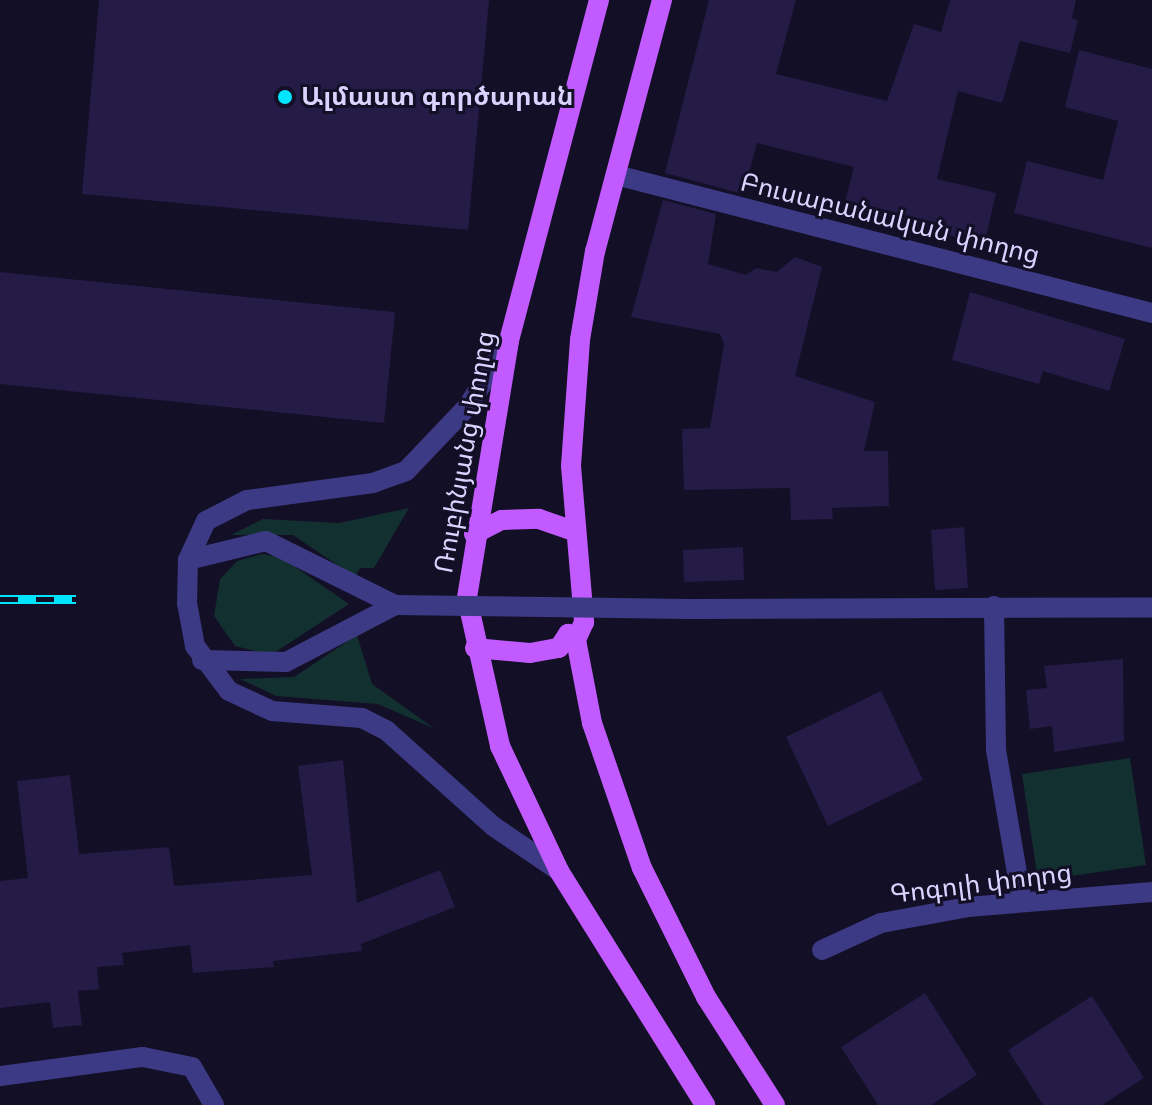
<!DOCTYPE html>
<html>
<head>
<meta charset="utf-8">
<style>
  body { margin:0 }
  #map { position:relative; width:1152px; height:1105px; overflow:hidden; background:#130f26; font-family:Roboto,"Noto Sans Armenian",sans-serif }
  div>[style] { position:absolute }
  .green>* { inset:0; background:#12302f }
  .building>* { inset:0; background:#241b47 }
  .minor>* { height:20px; margin:-10px; padding:0 10px; transform-origin:10px; border-radius:10px; background:#3d3a85 }
  .tertiary>* { height:20px; margin:-10px; padding:0 10px; transform-origin:10px; border-radius:10px; background:#3d3a85 }
  .primary>* { height:20px; margin:-10px; padding:0 10px; transform-origin:10px; border-radius:10px; background:#c25bff }
  .rail>* { height:9px; margin-top:-4.5px; transform-origin:0; background:repeating-linear-gradient(90deg,#130f26 0 18px,#00e5ff 0 36px); box-sizing:border-box; border-block:2px solid #00e5ff }
  .tertiary-bridge>* { height:20px; margin:-10px; padding:0 10px; transform-origin:10px; border-radius:10px; background:#3d3a85 }
  .dots>* { width:22px; height:22px; translate:-50% -50%; box-sizing:border-box; border:4px solid #130f26; border-radius:50% }
  span { translate:-50% -50%; white-space:nowrap; text-align:center; line-height:1.15; -webkit-text-stroke:6px #130f26; paint-order:stroke }
  .poi-label { font-size:26px; color:#d9d4ff; font-weight:700 }
  .left { translate:0 -50%; text-align:left }
  .street-label { font-size:26px; color:#d9d4ff }
</style>
</head>
<body>
<div id="map">
  <div class="green">
    <div style="clip-path:polygon(409px 508px,374px 568px,360px 568px,355px 577px,293px 535px,231px 535px,263px 519px,339px 523px)"></div>
    <div style="clip-path:polygon(262px 554px,281px 557px,349px 604px,271px 655px,235px 646px,214px 616px,220px 579px,237px 561px)"></div>
    <div style="clip-path:polygon(357px 635px,372px 684px,435px 729px,378px 704px,276px 696px,240px 679px,294px 677px)"></div>
    <div style="clip-path:polygon(1130px 758px,1146px 865px,1038px 881px,1022px 774px)"></div>
  </div>
  <div class="building">
    <div style="clip-path:polygon(99px 0,489px 0,468px 230px,82px 194px)"></div>
    <div style="clip-path:polygon(709px 0,796px 0,776px 74px,887px 101px,914px 24px,941px 32px,950px 0,1076px 0,1072px 18px,1078px 20px,1070px 53px,1020px 41px,1002px 103px,958px 91px,937px 179px,996px 193px,984px 245px,844px 206px,854px 167px,757px 143px,743px 194px,665px 173px)"></div>
    <div style="clip-path:polygon(1079px 50px,1152px 69px,1152px 248px,1014px 213px,1027px 161px,1103px 180px,1118px 121px,1065px 107px)"></div>
    <div style="clip-path:polygon(663px 200px,716px 214px,708px 264px,746px 275px,756px 268px,777px 272px,795px 257px,822px 267px,795px 376px,875px 402px,864px 451px,888px 451px,889px 506px,832px 508px,833px 519px,791px 520px,790px 488px,684px 490px,682px 429px,710px 428px,724px 344px,720px 334px,631px 317px)"></div>
    <div style="clip-path:polygon(0 272px,395px 312px,384px 423px,0 384px)"></div>
    <div style="clip-path:polygon(970px 292px,1125px 339px,1109px 391px,1043px 371px,1039px 384px,952px 360px)"></div>
    <div style="clip-path:polygon(964px 527px,968px 588px,935px 590px,931px 530px)"></div>
    <div style="clip-path:polygon(743px 547px,744px 580px,684px 582px,683px 550px)"></div>
    <div style="clip-path:polygon(1123px 659px,1124px 741px,1054px 752px,1052px 726px,1030px 729px,1026px 690px,1047px 688px,1044px 666px)"></div>
    <div style="clip-path:polygon(881px 691px,923px 780px,828px 826px,786px 737px)"></div>
    <div style="clip-path:polygon(343px 760px,357px 903px,440px 870px,455px 907px,361px 944px,362px 951px,273px 961px,274px 967px,193px 973px,190px 945px,122px 953px,124px 965px,97px 967px,99px 989px,78px 991px,82px 1025px,53px 1028px,50px 1002px,0 1008px,0 881px,28px 878px,17px 781px,70px 775px,79px 854px,169px 847px,174px 886px,312px 875px,298px 766px)"></div>
    <div style="clip-path:polygon(925px 993px,977px 1075px,931px 1105px,878px 1105px,841px 1047px)"></div>
    <div style="clip-path:polygon(1092px 996px,1144px 1078px,1102px 1105px,1043px 1105px,1008px 1050px)"></div>
  </div>
  <div class="minor">
    <div style="left:616px;top:175px;width:553px;rotate:14.44deg"></div>
    <div style="left:994px;top:606px;width:144px;rotate:89.2deg"></div>
    <div style="left:996px;top:750px;width:154px;rotate:80.3deg"></div>
    <div style="left:822px;top:950px;width:65px;rotate:-24.6deg"></div>
    <div style="left:881px;top:923px;width:88px;rotate:-10.4deg"></div>
    <div style="left:968px;top:907px;width:185px;rotate:-4.7deg"></div>
    <div style="left:0;top:1076px;width:144px;rotate:-7.6deg"></div>
    <div style="left:143px;top:1057px;width:50px;rotate:11.5deg"></div>
    <div style="left:192px;top:1067px;width:44px;rotate:59.9deg"></div>
  </div>
  <div class="tertiary">
    <div style="left:509px;top:341px;width:77px;rotate:122.2deg"></div>
    <div style="left:468px;top:406px;width:90px;rotate:133.6deg"></div>
    <div style="left:406px;top:471px;width:35px;rotate:160deg"></div>
    <div style="left:373px;top:483px;width:127px;rotate:172.3deg"></div>
    <div style="left:247px;top:500px;width:46px;rotate:152.9deg"></div>
    <div style="left:206px;top:521px;width:43px;rotate:114.8deg"></div>
    <div style="left:188px;top:560px;width:43px;rotate:91.3deg"></div>
    <div style="left:187px;top:603px;width:44px;rotate:79.5deg"></div>
    <div style="left:195px;top:646px;width:56px;rotate:52.9deg"></div>
    <div style="left:229px;top:691px;width:47px;rotate:24.9deg"></div>
    <div style="left:272px;top:711px;width:90px;rotate:4.4deg"></div>
    <div style="left:362px;top:718px;width:27px;rotate:27deg"></div>
    <div style="left:386px;top:730px;width:144px;rotate:41.9deg"></div>
    <div style="left:493px;top:826px;width:80px;rotate:34.3deg"></div>
    <div style="left:188px;top:560px;width:80px;rotate:-13.7deg"></div>
    <div style="left:266px;top:541px;width:144px;rotate:26.4deg"></div>
    <div style="left:689px;top:609px;width:463px;rotate:-0.2deg"></div>
    <div style="left:202px;top:660px;width:84px;rotate:1.4deg"></div>
    <div style="left:286px;top:662px;width:123px;rotate:-27.6deg"></div>
  </div>
  <div class="primary">
    <div style="left:599px;top:0;width:353px;rotate:104.8deg"></div>
    <div style="left:509px;top:341px;width:260px;rotate:99.3deg"></div>
    <div style="left:467px;top:598px;width:152px;rotate:77.4deg"></div>
    <div style="left:500px;top:746px;width:138px;rotate:64.7deg"></div>
    <div style="left:559px;top:871px;width:276px;rotate:58deg"></div>
    <div style="left:662px;top:0;width:260px;rotate:104.9deg"></div>
    <div style="left:595px;top:251px;width:90px;rotate:99.6deg"></div>
    <div style="left:580px;top:340px;width:126px;rotate:94.1deg"></div>
    <div style="left:571px;top:466px;width:157px;rotate:85.2deg"></div>
    <div style="left:584px;top:622px;width:20px;rotate:114deg"></div>
    <div style="left:576px;top:640px;width:85px;rotate:79.1deg"></div>
    <div style="left:592px;top:723px;width:153px;rotate:71deg"></div>
    <div style="left:642px;top:868px;width:144px;rotate:63.6deg"></div>
    <div style="left:706px;top:997px;width:128px;rotate:57.4deg"></div>
    <div style="left:474px;top:534px;width:31px;rotate:-27deg"></div>
    <div style="left:502px;top:520px;width:37px;rotate:-2deg"></div>
    <div style="left:539px;top:519px;width:39px;rotate:19deg"></div>
    <div style="left:475px;top:648px;width:55px;rotate:5.2deg"></div>
    <div style="left:530px;top:653px;width:29px;rotate:-10deg"></div>
    <div style="left:559px;top:648px;width:17px;rotate:-57deg"></div>
    <div style="left:568px;top:634px;width:10px;rotate:37deg"></div>
  </div>
  <div class="rail">
    <div style="left:0;top:599px;width:76px"></div>
  </div>
  <div class="tertiary-bridge">
    <div style="left:395px;top:605px;width:294px;rotate:0.8deg"></div>
  </div>
  <div class="dots">
    <div style="left:285px;top:97px;background:#00e5ff"></div>
  </div>
  <div class="poi-label">
    <span class="left" style="left:301px;top:97px">Ալմաստ գործարան</span>
  </div>
  <div class="street-label">
    <span style="left:890px;top:219px;rotate:14deg">Բուսաբանական փողոց</span>
    <span style="left:465px;top:452px;rotate:-80deg">Ռուբինյանց փողոց</span>
    <span style="left:981px;top:884px;rotate:-7deg">Գոգոլի փողոց</span>
  </div>
</div>
</body>
</html>
